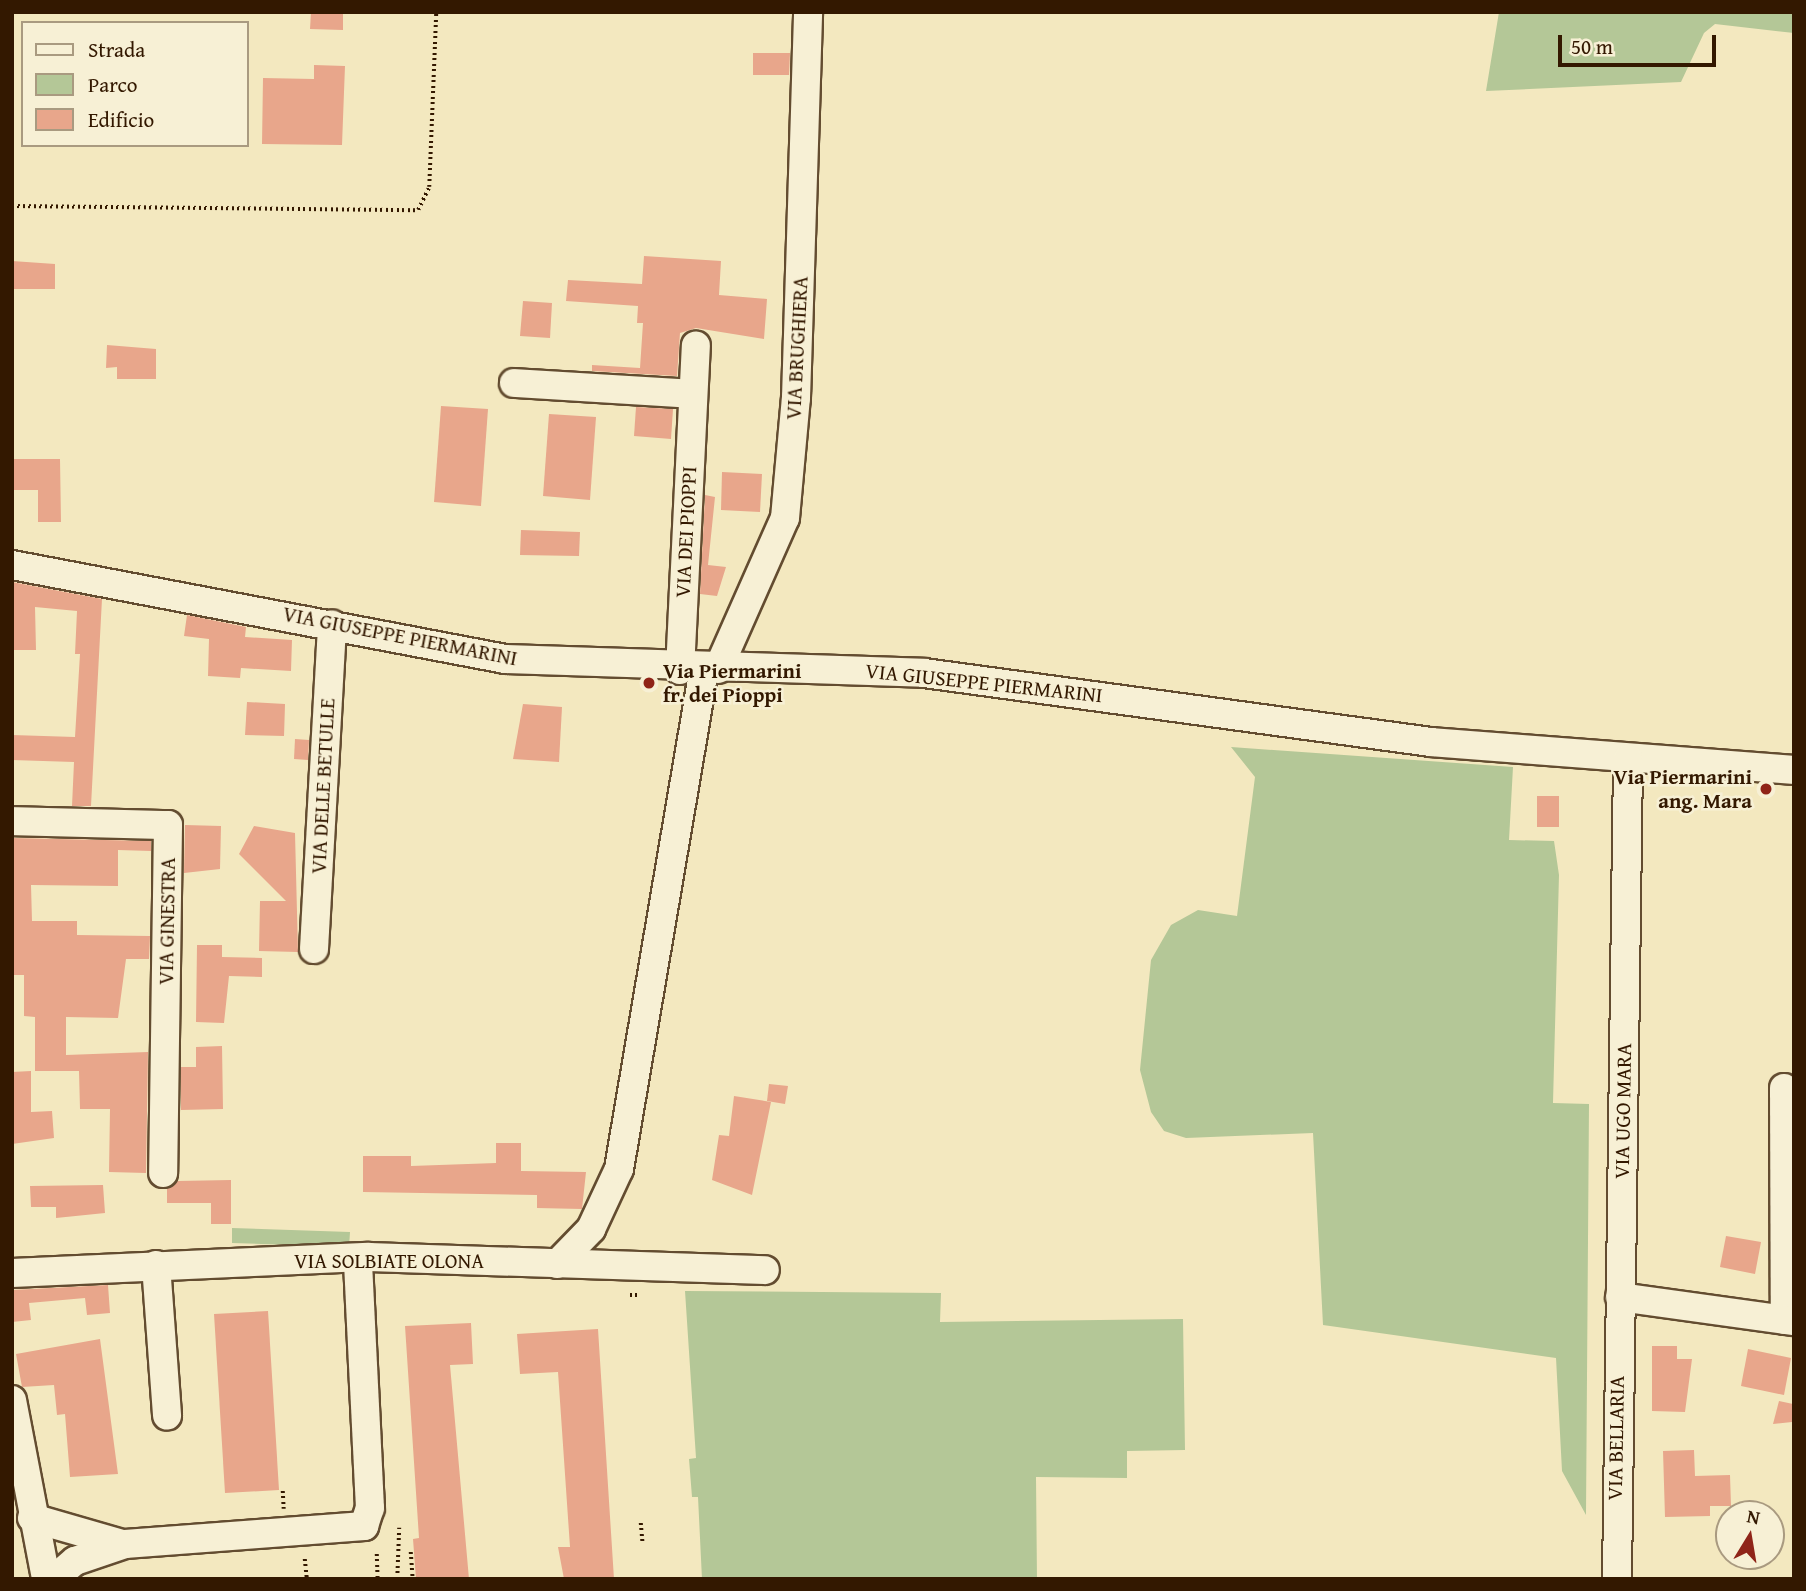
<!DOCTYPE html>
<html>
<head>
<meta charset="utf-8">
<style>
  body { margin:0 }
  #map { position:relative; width:1806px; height:1591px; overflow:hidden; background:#f3e8bf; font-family:"Gentium Book Plus",serif }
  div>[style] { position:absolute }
  .green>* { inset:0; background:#b4c797 }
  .building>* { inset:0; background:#e8a68b }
  .path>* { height:3.5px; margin-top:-1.75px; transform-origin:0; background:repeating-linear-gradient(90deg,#331800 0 2px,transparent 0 5.5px) }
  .roads { filter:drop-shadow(2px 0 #634c30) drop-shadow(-2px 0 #634c30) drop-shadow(0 2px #634c30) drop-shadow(0 -2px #634c30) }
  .minor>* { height:28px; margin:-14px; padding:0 14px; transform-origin:14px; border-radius:14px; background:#f7f0d5 }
  .dots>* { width:19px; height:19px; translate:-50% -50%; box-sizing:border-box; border:4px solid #f7f0d5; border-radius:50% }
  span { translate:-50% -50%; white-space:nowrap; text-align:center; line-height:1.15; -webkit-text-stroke:5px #f7f0d5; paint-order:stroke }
  .street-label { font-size:21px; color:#331800 }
  .poi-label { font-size:21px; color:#331800; font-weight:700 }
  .left { translate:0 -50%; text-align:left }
  .right { translate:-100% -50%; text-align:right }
  .frame { position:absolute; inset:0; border:14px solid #331800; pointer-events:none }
  .legend { position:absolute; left:21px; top:21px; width:228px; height:126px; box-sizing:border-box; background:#f7f0d5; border:2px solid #a99a80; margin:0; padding:9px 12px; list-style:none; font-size:21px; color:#331800 }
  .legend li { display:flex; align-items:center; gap:14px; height:35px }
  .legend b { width:35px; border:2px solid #a99a80 }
  .north { position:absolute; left:1715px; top:1500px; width:70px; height:70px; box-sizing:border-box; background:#f7f0d5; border:2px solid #a99a80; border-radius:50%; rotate:11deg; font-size:19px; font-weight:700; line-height:28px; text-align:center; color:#331800 }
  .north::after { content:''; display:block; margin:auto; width:24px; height:32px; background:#8f2418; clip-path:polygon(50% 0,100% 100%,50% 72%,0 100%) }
  .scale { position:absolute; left:1558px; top:35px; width:158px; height:32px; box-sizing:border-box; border:4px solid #331800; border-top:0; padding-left:9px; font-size:21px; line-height:24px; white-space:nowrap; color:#331800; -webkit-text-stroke:5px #f7f0d5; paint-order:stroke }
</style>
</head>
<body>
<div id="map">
  <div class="green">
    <div style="clip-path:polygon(1499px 12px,1794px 12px,1794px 33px,1715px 24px,1704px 33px,1681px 82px,1486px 91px)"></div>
    <div style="clip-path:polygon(1231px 747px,1513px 767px,1509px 840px,1554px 841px,1559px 875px,1553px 1103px,1589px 1104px,1586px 1515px,1562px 1471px,1556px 1358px,1323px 1325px,1313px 1133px,1186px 1138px,1164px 1131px,1151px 1112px,1140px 1070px,1151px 960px,1171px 925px,1198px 910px,1237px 916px,1255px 777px)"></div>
    <div style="clip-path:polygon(232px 1228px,350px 1232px,349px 1247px,232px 1243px)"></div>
    <div style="clip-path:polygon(685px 1291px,941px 1293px,940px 1322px,1183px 1319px,1185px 1450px,1127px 1451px,1127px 1478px,1036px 1477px,1037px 1579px,702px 1579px,698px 1497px,692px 1497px,689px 1459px,696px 1458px)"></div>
  </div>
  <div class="building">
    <div style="clip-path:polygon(311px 12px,343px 12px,343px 30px,310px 29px)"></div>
    <div style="clip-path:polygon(753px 53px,790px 53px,789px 75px,753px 75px)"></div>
    <div style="clip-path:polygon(314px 65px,345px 66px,342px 145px,262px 144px,263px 78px,314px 79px)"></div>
    <div style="clip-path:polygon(644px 256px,721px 261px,719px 295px,767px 299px,764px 339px,696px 328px,680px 333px,677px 376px,592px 371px,592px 365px,640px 368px,643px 323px,637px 323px,638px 306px,566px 301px,568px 280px,642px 284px)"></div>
    <div style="clip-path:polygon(12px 261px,55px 264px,55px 289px,12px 289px)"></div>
    <div style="clip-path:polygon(523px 301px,552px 303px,550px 338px,520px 336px)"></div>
    <div style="clip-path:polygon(107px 345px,156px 349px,156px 379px,117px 379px,117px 367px,106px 368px)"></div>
    <div style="clip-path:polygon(441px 406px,488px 409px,481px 506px,434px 502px)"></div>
    <div style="clip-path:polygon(636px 407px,673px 409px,671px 439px,634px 436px)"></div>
    <div style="clip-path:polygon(549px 414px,596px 417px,590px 500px,543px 496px)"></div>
    <div style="clip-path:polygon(12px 459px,60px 459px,61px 522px,38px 522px,38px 490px,12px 490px)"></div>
    <div style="clip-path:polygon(722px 472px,762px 474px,760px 512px,721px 510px)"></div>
    <div style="clip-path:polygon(705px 495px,715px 497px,708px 565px,726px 567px,717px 596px,700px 594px)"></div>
    <div style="clip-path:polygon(521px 530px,580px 532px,579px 556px,520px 555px)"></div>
    <div style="clip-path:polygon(12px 582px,102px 599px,91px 806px,72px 806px,74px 762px,12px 760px,12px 735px,75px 737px,80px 654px,75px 654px,77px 611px,35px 607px,36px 650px,12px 650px)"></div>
    <div style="clip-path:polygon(187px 615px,246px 627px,245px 637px,292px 640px,291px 671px,241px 668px,240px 678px,208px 676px,209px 639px,184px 636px)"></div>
    <div style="clip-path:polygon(247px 702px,285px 704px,284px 736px,245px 735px)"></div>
    <div style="clip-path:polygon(523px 704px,562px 707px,559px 762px,513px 759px)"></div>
    <div style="clip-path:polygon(295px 739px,309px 740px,308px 760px,294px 759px)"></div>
    <div style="clip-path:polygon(1537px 796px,1559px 796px,1559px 827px,1537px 827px)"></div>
    <div style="clip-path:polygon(185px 825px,221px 826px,220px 869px,184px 873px)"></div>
    <div style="clip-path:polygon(254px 826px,295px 833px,298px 952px,259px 951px,260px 901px,286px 901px,239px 854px)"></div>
    <div style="clip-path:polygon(12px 838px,151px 841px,151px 851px,118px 850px,118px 886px,31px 885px,32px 921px,77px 921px,77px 935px,150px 936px,149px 959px,126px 959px,118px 1018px,66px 1017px,66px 1055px,148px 1052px,146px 1173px,109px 1172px,110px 1109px,80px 1109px,79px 1071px,35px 1071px,35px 1017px,24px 1016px,24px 975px,12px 975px)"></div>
    <div style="clip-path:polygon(197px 945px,222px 945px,222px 957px,262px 958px,262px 977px,229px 976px,224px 1023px,196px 1022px)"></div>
    <div style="clip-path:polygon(222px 1046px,223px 1109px,181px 1110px,181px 1067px,196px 1067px,196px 1047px)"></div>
    <div style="clip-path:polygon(31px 1071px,31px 1112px,52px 1111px,54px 1138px,12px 1144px,12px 1072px)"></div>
    <div style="clip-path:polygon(769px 1084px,788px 1086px,785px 1104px,767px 1101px)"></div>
    <div style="clip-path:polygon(734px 1096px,771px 1102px,752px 1195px,712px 1180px,719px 1135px,729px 1136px)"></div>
    <div style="clip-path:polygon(496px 1143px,521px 1143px,521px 1171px,586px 1172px,582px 1209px,537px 1208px,537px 1195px,363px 1192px,363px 1156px,411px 1156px,411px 1166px,496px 1163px)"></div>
    <div style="clip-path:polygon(231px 1180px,231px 1224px,211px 1224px,211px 1203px,167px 1203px,167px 1189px,178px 1181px)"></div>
    <div style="clip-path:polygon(103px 1185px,105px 1213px,56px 1218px,56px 1207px,31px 1207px,30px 1186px)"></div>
    <div style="clip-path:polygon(1726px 1236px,1761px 1242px,1755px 1274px,1720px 1267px)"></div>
    <div style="clip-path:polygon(108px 1285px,110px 1313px,87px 1315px,85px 1298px,29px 1303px,31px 1320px,12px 1322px,12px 1290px)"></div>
    <div style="clip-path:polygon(268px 1311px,279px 1490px,225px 1493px,214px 1314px)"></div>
    <div style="clip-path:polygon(471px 1323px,473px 1364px,450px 1365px,469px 1579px,416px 1579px,413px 1539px,419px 1538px,405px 1326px)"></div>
    <div style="clip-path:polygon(598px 1329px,614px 1579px,564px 1579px,558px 1547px,570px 1547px,558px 1372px,520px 1374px,517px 1334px)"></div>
    <div style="clip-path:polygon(100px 1339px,118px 1474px,70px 1477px,65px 1414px,57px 1415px,54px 1385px,22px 1387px,16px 1354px)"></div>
    <div style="clip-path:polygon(1652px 1346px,1677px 1346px,1677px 1359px,1692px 1359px,1685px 1412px,1652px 1411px)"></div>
    <div style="clip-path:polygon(1748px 1349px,1791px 1358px,1784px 1395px,1741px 1386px)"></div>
    <div style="clip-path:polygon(1779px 1401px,1793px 1404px,1792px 1422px,1773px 1424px)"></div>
    <div style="clip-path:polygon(1694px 1450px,1695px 1476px,1730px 1475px,1731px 1506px,1710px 1506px,1710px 1516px,1665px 1517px,1663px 1451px)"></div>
  </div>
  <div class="path">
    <div style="left:12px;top:206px;width:406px;rotate:0.6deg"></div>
    <div style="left:418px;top:210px;width:25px;rotate:-64deg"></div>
    <div style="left:429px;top:187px;width:175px;rotate:-87.7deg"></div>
    <div style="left:630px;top:1295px;width:9px"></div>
    <div style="left:283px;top:1491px;width:18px;rotate:87deg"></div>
    <div style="left:641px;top:1523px;width:22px;rotate:85deg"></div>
    <div style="left:411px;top:1552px;width:27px;rotate:86deg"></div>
    <div style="left:377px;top:1554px;width:25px;rotate:88deg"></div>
    <div style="left:305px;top:1559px;width:20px;rotate:84deg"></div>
    <div style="left:397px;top:1579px;width:51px;rotate:-87.8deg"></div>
  </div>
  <div class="roads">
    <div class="minor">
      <div style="left:514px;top:383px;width:179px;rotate:3.5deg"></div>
      <div style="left:12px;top:565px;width:502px;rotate:10.79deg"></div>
      <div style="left:505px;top:659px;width:419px;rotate:1.9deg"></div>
      <div style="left:924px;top:673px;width:512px;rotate:7.75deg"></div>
      <div style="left:1431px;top:742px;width:364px;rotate:4.4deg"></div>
      <div style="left:718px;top:669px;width:165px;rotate:-66.1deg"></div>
      <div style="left:785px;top:518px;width:121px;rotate:-84.8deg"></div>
      <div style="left:796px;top:398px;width:386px;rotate:-88.2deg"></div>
      <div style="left:680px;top:670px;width:325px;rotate:-87.2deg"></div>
      <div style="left:12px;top:821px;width:156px;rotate:1.5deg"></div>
      <div style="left:168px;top:825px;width:348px;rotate:90.8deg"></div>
      <div style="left:314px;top:949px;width:325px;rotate:-86.8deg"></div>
      <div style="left:1784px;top:1088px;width:232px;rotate:89.8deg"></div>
      <div style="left:557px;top:1264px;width:49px;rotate:-45.8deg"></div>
      <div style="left:591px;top:1229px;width:66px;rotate:-65deg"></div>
      <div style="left:619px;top:1169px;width:507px;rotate:-80.35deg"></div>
      <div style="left:156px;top:1265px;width:151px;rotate:85.8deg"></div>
      <div style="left:12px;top:1273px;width:357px;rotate:-2.6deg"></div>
      <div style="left:369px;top:1257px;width:396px;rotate:1.9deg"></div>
      <div style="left:1620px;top:1297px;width:176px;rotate:7.9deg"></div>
      <div style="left:12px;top:1400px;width:182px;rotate:79.2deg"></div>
      <div style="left:32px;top:1518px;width:91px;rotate:16deg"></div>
      <div style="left:54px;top:1579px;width:28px;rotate:-41deg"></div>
      <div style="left:75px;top:1561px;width:53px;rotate:-18.8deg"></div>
      <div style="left:125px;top:1544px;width:240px;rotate:-4.3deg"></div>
      <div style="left:364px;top:1526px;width:19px;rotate:-72deg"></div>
      <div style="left:370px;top:1508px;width:247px;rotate:-92.8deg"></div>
      <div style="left:1617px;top:1579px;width:820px;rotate:-89.23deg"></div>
    </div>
  </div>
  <div class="dots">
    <div style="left:649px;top:683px;background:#8f2418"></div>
    <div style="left:1766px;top:789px;background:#8f2418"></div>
  </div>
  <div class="street-label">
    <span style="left:797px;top:348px;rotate:-87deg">VIA BRUGHIERA</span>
    <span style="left:686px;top:532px;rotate:-87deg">VIA DEI PIOPPI</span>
    <span style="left:400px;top:636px;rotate:11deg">VIA GIUSEPPE PIERMARINI</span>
    <span style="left:984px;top:683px;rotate:6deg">VIA GIUSEPPE PIERMARINI</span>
    <span style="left:323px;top:786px;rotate:-87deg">VIA DELLE BETULLE</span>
    <span style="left:167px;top:921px;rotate:-89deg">VIA GINESTRA</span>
    <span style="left:1623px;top:1111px;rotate:-89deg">VIA UGO MARA</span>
    <span style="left:389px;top:1261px">VIA SOLBIATE OLONA</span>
    <span style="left:1616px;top:1438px;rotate:-89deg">VIA BELLARIA</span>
  </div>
  <div class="poi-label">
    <span class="left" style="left:663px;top:683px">Via Piermarini<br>fr. dei Pioppi</span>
    <span class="right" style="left:1752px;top:789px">Via Piermarini<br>ang. Mara</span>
  </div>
  <div class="frame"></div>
  <ul class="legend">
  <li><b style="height:9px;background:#f7f0d5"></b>Strada</li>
  <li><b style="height:19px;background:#b4c797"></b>Parco</li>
  <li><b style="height:19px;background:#e8a68b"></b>Edificio</li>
  </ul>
  <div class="north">N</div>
  <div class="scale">50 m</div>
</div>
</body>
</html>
